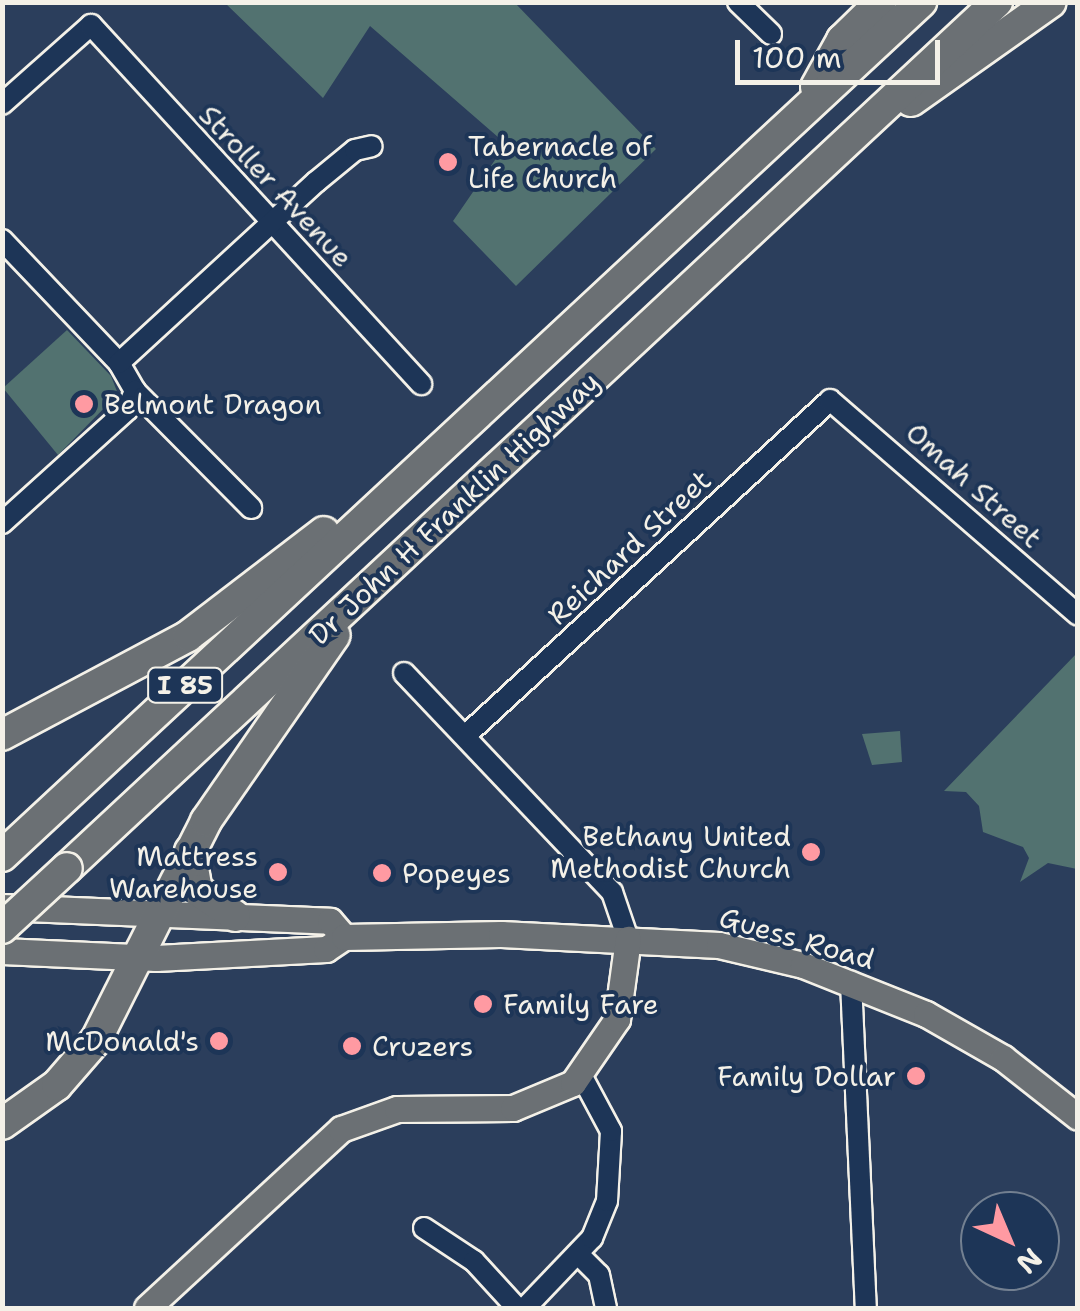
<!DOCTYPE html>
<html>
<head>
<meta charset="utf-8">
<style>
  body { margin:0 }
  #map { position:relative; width:1080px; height:1311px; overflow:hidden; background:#2b3e5c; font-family:"Shantell Sans",sans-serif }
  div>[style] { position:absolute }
  .green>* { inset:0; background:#527270 }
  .roads { filter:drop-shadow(2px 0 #f4f1e8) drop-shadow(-2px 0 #f4f1e8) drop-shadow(0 2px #f4f1e8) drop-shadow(0 -2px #f4f1e8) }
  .minor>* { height:20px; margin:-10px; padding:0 10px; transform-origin:10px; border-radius:10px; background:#1d3557 }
  .major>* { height:25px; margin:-12.5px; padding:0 12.5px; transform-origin:12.5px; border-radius:12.5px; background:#6b7074 }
  .highway>* { height:30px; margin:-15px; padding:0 15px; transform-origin:15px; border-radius:15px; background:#6b7074 }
  .bridges { filter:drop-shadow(2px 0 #f4f1e8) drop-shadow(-2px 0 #f4f1e8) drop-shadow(0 2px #f4f1e8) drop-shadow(0 -2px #f4f1e8) }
  .highway-bridge>* { height:30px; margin:-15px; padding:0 15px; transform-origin:15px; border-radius:15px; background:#6b7074 }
  .dots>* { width:28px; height:28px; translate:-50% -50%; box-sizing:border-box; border:5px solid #1d3557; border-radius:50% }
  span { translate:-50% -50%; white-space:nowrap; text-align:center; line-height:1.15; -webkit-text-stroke:8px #1d3557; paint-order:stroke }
  .shield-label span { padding:2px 8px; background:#1d3557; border:2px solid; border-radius:8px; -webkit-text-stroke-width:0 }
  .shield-label { font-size:25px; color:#f4f1e8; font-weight:700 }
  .poi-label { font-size:28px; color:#f4f1e8 }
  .left { translate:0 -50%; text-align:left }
  .right { translate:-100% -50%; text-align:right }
  .street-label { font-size:28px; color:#f4f1e8 }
  .frame { position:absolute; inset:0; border:5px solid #f4f1e8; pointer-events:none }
  .north { position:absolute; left:960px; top:1191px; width:100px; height:100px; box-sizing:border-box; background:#1d3557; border:2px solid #738091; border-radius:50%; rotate:136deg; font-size:28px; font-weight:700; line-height:40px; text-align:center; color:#f4f1e8 }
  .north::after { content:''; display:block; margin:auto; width:35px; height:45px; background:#ff9aa2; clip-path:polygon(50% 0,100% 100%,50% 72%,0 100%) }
  .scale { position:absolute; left:735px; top:40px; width:205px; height:45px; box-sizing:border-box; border:5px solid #f4f1e8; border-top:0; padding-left:12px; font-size:30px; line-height:35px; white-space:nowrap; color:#f4f1e8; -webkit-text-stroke:8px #1d3557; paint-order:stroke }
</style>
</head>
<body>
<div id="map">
  <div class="green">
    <div style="clip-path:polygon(225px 3px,515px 3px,656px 149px,516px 286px,453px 221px,506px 144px,370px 26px,323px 98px)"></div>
    <div style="clip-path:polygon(67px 330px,111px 376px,118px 394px,58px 455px,3px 388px)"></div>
    <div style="clip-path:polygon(1077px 653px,1077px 869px,1048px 863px,1020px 882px,1029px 858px,1023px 847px,983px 832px,979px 806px,966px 792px,944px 791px)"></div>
    <div style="clip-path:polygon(900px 731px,902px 762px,872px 765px,862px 734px)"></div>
  </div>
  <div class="roads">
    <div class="minor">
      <div style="left:738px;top:2px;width:46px;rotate:44.1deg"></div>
      <div style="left:2px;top:104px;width:119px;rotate:-41.6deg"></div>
      <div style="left:91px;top:25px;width:488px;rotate:47.4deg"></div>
      <div style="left:2px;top:240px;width:170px;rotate:46.4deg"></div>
      <div style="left:119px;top:363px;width:32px;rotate:60deg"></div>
      <div style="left:135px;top:391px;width:165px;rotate:45.2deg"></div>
      <div style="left:119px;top:363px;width:268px;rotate:-42.6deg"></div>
      <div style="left:316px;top:182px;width:50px;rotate:-39.4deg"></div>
      <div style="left:355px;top:150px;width:17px;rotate:-13deg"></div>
      <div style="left:2px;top:523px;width:169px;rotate:-42.1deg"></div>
      <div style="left:127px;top:410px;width:21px;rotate:-67deg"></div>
      <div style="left:404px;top:673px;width:302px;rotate:46.5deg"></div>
      <div style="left:612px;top:892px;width:50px;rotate:71.2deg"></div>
      <div style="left:465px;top:736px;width:496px;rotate:-42.6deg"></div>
      <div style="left:830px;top:400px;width:328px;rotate:40.9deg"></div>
      <div style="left:851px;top:982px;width:326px;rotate:87.4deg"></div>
      <div style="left:424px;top:1228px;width:60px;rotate:33.4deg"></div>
      <div style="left:474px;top:1261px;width:64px;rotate:47.5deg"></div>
      <div style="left:579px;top:1255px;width:28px;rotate:45deg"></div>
      <div style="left:599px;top:1275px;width:34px;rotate:78deg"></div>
      <div style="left:525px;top:1308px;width:97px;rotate:-46.3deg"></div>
      <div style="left:592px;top:1238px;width:40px;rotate:-68deg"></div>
      <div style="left:607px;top:1201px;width:70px;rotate:-86.7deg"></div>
      <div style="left:611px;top:1131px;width:64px;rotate:-118.2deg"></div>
    </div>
    <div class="major">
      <div style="left:2px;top:907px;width:328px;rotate:2.4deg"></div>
      <div style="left:330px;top:921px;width:21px;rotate:49deg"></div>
      <div style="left:2px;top:951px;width:154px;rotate:2.6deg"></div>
      <div style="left:156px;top:958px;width:170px;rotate:-3deg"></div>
      <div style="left:326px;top:949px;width:22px;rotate:-34deg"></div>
      <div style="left:344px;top:937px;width:157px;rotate:-1.1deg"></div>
      <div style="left:501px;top:934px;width:218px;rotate:2.9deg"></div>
      <div style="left:719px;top:945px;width:86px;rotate:13.4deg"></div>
      <div style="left:803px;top:965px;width:132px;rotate:21.7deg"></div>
      <div style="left:926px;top:1014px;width:89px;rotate:29.7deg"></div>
      <div style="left:1003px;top:1058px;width:95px;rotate:38.2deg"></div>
      <div style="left:147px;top:1308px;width:264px;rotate:-42.7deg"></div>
      <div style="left:341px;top:1129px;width:59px;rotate:-19.7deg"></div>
      <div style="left:397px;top:1109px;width:116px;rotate:-0.5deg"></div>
      <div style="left:513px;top:1108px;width:65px;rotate:-22.6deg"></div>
      <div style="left:573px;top:1083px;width:78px;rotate:-55.5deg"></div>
      <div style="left:617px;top:1019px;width:81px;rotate:-82.2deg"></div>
    </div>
    <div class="highway">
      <div style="left:816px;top:87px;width:54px;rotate:-61deg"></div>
      <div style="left:842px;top:40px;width:54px;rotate:-44.3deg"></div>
      <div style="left:911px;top:101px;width:171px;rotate:-35.3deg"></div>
      <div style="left:2px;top:735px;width:211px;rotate:-28deg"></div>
      <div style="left:188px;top:636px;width:171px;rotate:-37.4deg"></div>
      <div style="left:190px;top:851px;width:40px;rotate:80deg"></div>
      <div style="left:197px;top:890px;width:46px;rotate:34.4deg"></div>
      <div style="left:2px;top:856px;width:1255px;rotate:-42.9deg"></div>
      <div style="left:67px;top:868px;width:1271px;rotate:-42.96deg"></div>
      <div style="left:2px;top:1124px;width:67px;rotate:-35.3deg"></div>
      <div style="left:57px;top:1085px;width:60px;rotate:-49.1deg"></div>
      <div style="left:96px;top:1040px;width:245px;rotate:-63.3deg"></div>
      <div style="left:206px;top:821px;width:226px;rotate:-55.3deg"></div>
    </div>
  </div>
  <div class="bridges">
    <div class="highway-bridge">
      <div style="left:2px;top:928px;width:88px;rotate:-42.7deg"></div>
    </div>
  </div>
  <div class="dots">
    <div style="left:448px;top:162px;background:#ff9aa2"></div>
    <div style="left:84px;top:404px;background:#ff9aa2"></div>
    <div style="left:811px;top:852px;background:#ff9aa2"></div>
    <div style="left:278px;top:872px;background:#ff9aa2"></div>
    <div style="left:382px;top:873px;background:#ff9aa2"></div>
    <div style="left:483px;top:1004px;background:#ff9aa2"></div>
    <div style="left:219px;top:1041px;background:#ff9aa2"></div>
    <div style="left:352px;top:1046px;background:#ff9aa2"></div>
    <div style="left:916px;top:1076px;background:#ff9aa2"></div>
  </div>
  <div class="shield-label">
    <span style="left:185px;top:685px">I 85</span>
  </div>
  <div class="poi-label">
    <span class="left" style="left:468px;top:162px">Tabernacle of<br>Life Church</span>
    <span class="left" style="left:104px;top:404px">Belmont Dragon</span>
    <span class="right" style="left:791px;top:852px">Bethany United<br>Methodist Church</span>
    <span class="right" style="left:258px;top:872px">Mattress<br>Warehouse</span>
    <span class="left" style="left:402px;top:873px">Popeyes</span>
    <span class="left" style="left:503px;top:1004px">Family Fare</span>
    <span class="right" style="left:199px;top:1041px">McDonald's</span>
    <span class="left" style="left:372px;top:1046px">Cruzers</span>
    <span class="right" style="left:896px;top:1076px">Family Dollar</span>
  </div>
  <div class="street-label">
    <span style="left:276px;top:186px;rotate:47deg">Stroller Avenue</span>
    <span style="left:974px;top:485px;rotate:42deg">Omah Street</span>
    <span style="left:454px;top:508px;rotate:-43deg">Dr John H Franklin Highway</span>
    <span style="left:629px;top:547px;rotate:-43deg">Reichard Street</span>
    <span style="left:797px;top:938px;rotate:16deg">Guess Road</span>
  </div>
  <div class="frame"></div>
  <div class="north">N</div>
  <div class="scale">100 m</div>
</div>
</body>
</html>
